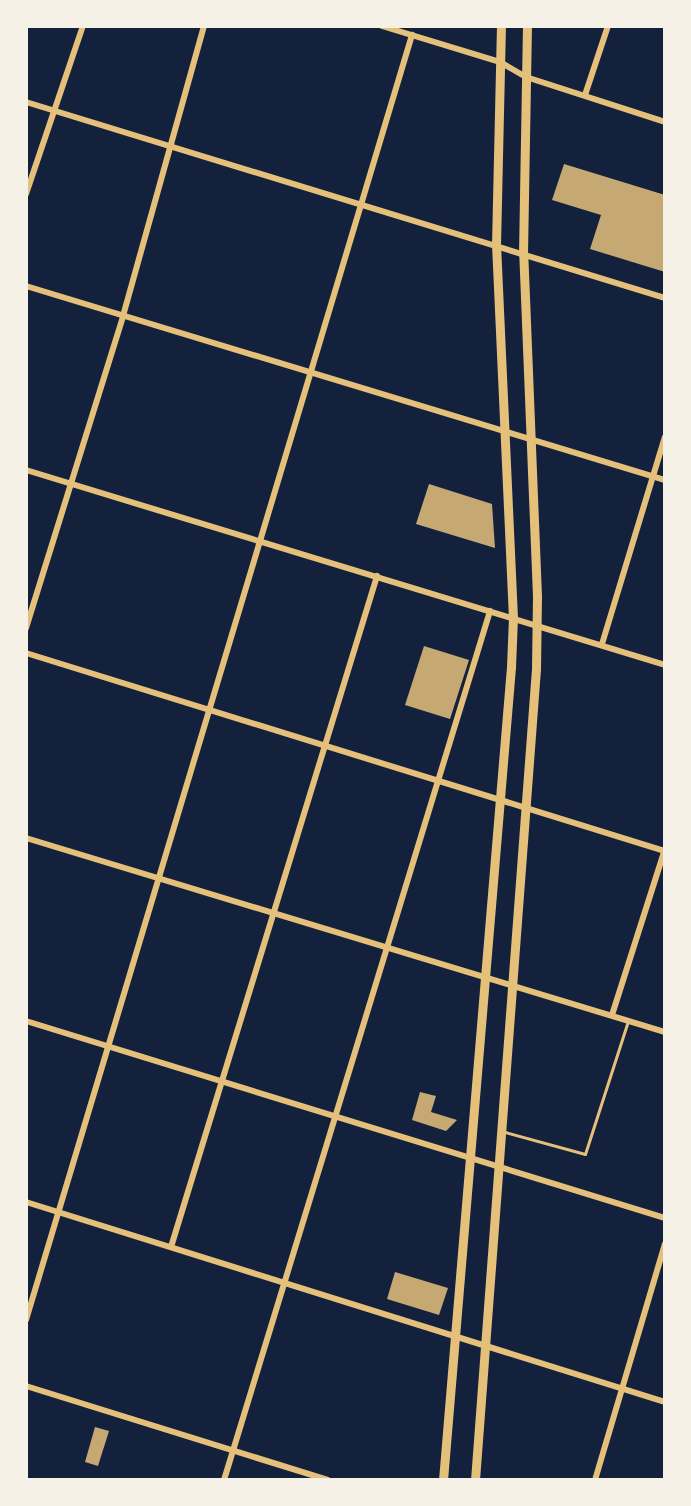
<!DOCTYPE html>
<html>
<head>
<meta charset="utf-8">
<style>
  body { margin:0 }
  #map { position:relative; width:691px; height:1506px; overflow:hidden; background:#14213d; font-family:Lora,serif }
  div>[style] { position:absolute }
  .building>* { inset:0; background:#c6a872 }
  .service>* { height:3px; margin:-1.5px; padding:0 1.5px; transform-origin:1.5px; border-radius:1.5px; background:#e5c07b }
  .minor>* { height:6px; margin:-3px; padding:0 3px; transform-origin:3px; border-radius:3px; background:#e5c07b }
  .secondary>* { height:9px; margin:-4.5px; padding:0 4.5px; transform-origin:4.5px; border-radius:4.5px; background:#e5c07b }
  span { translate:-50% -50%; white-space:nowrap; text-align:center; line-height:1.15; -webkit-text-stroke:6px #f6f1e7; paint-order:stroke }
  .frame { position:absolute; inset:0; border:28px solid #f6f1e7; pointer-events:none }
</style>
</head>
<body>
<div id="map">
  <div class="building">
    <div style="clip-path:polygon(564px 164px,665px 195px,665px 272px,590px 249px,601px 215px,552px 200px)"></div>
    <div style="clip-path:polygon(429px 484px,492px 504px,495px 548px,416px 524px)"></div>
    <div style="clip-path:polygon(424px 646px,469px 660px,450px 719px,405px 705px)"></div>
    <div style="clip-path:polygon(420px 1092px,436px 1096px,431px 1112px,457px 1120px,446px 1131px,412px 1120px)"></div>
    <div style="clip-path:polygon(395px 1272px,448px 1288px,439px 1315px,387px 1299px)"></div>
    <div style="clip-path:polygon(95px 1427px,109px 1431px,98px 1466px,85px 1462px)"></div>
  </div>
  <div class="service">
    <div style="left:505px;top:1132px;width:83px;rotate:15.4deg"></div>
    <div style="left:585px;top:1154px;width:140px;rotate:-72.1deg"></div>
  </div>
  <div class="minor">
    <div style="left:382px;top:26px;width:123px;rotate:17deg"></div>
    <div style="left:500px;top:62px;width:30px;rotate:30deg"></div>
    <div style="left:526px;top:77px;width:146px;rotate:17.9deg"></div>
    <div style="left:585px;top:95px;width:73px;rotate:-71.6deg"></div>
    <div style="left:26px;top:102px;width:668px;rotate:17.05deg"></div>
    <div style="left:26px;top:194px;width:177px;rotate:-71.3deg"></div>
    <div style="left:26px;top:286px;width:668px;rotate:16.89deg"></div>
    <div style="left:26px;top:470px;width:668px;rotate:16.97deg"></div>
    <div style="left:26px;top:628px;width:327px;rotate:-72.7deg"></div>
    <div style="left:123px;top:316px;width:301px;rotate:-74.4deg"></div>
    <div style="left:602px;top:644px;width:216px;rotate:-73.1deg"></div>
    <div style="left:26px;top:653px;width:669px;rotate:17.22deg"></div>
    <div style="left:26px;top:838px;width:668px;rotate:16.89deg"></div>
    <div style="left:612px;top:1015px;width:174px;rotate:-72.3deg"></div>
    <div style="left:26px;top:1021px;width:669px;rotate:17.13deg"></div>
    <div style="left:26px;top:1202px;width:670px;rotate:17.38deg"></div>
    <div style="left:171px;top:1247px;width:702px;rotate:-72.93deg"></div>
    <div style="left:26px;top:1320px;width:1342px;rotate:-73.28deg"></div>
    <div style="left:26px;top:1386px;width:316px;rotate:17.3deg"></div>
    <div style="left:224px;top:1480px;width:909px;rotate:-72.98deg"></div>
    <div style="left:595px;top:1480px;width:246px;rotate:-73.5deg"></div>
  </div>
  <div class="secondary">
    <div style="left:443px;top:1480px;width:816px;rotate:-85.22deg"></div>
    <div style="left:511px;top:667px;width:49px;rotate:-87.7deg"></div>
    <div style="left:513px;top:618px;width:373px;rotate:-92.6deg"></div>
    <div style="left:496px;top:245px;width:219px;rotate:-88.7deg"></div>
    <div style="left:475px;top:1480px;width:813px;rotate:-85.7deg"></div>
    <div style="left:536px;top:669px;width:73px;rotate:-89.2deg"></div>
    <div style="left:537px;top:596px;width:342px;rotate:-92.3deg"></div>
    <div style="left:523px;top:254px;width:228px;rotate:-89deg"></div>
  </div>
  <div class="frame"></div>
</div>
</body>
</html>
